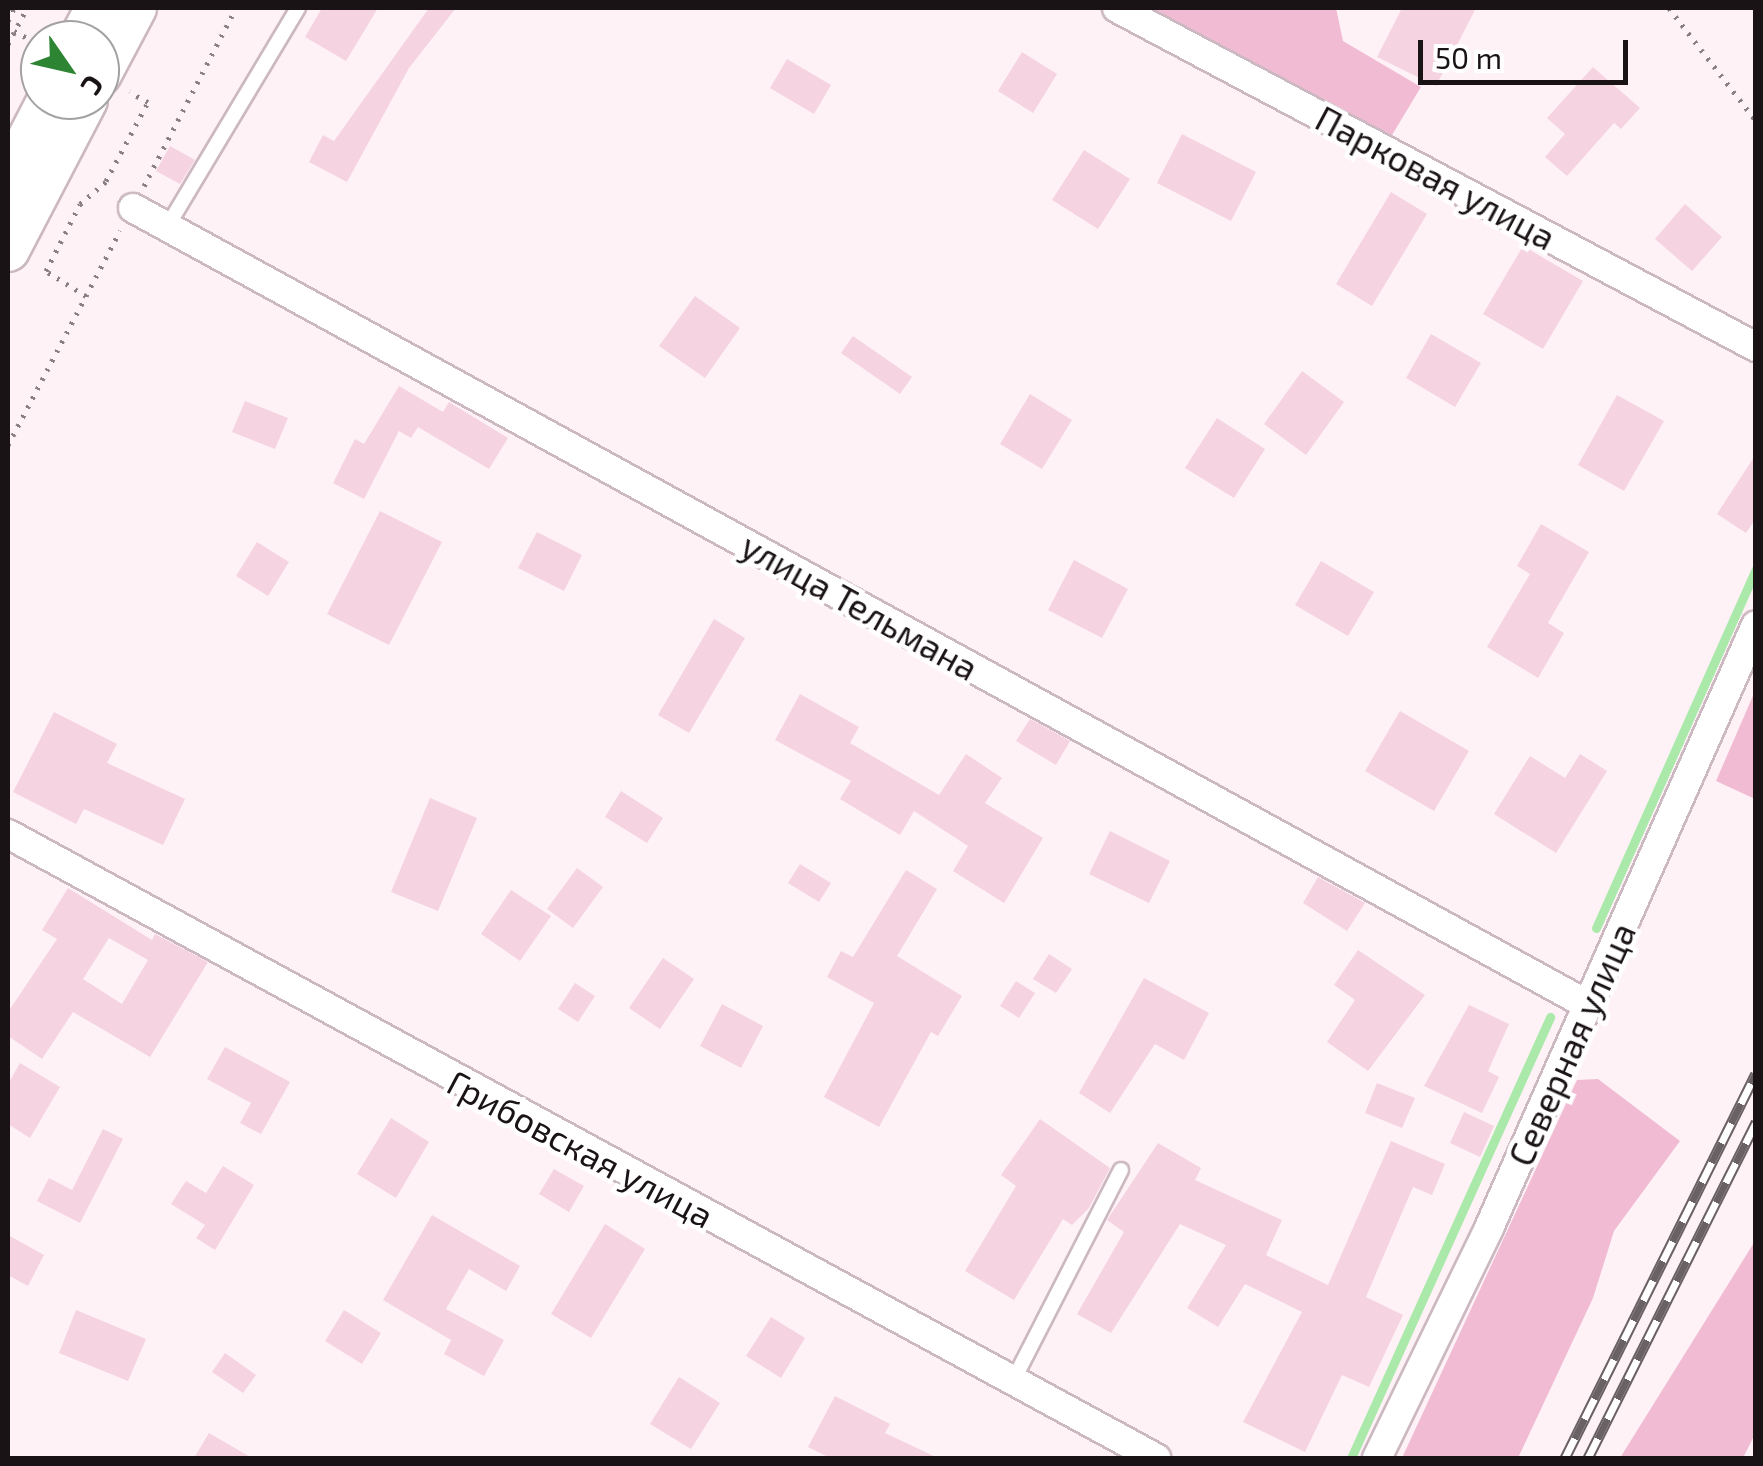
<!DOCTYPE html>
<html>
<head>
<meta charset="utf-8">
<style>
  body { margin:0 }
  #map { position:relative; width:1763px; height:1466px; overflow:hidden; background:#fff2f7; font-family:"Exo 2",sans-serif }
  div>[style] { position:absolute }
  .green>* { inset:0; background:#f1bcd3 }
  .stream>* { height:9px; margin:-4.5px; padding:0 4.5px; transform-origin:4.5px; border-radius:4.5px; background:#abe9aa }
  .building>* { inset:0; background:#f5d3e1 }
  .path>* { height:5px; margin-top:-2.5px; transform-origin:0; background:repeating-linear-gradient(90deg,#898084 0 2.5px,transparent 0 10.5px) }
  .roads { filter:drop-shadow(2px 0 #ccb8c0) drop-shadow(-2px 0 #ccb8c0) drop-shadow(0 2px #ccb8c0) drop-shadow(0 -2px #ccb8c0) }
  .lane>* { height:14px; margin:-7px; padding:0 7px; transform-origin:7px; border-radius:7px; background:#fff }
  .street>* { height:28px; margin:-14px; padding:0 14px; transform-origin:14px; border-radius:14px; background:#fff }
  .primary>* { height:42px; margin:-21px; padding:0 21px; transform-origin:21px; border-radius:21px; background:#fff }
  .rail>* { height:11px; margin-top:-5.5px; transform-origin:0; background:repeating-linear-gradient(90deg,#fff 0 22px,#6a6164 0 44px); box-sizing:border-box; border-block:2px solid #6a6164 }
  span { translate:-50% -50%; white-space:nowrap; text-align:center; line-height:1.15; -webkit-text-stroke:9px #fff; paint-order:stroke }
  .street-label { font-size:35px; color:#1a1316 }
  .frame { position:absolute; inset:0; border:10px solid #1a1316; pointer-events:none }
  .north { position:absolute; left:20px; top:20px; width:100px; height:100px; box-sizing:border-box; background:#fff; border:2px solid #a3a1a2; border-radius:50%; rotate:124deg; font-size:28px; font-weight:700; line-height:40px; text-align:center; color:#1a1316 }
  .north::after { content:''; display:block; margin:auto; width:35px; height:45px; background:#2d8433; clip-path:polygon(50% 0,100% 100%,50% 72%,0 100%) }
  .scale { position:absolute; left:1418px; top:40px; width:210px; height:45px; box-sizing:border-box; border:5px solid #1a1316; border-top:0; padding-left:12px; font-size:30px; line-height:35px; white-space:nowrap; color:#1a1316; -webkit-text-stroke:8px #fff; paint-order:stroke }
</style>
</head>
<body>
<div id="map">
  <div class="green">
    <div style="clip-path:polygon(1123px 8px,1336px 8px,1343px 41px,1421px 87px,1386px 145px)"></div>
    <div style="clip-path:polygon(1755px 691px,1755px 799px,1716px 781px)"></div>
    <div style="clip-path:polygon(1598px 1079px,1680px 1141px,1614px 1231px,1593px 1298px,1518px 1458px,1402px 1458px,1577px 1080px)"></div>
    <div style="clip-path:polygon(1755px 1241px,1755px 1434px,1743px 1458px,1620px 1458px)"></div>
  </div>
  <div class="stream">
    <div style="left:1596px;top:928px;width:393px;rotate:-66deg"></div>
    <div style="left:1351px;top:1458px;width:484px;rotate:-65.7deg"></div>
  </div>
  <div class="building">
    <div style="clip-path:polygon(322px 8px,378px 8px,346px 61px,305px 37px)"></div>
    <div style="clip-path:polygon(429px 8px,456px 8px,409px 68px,347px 182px,309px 162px,323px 135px,334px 141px)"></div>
    <div style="clip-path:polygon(1402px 8px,1476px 8px,1436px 86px,1377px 57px)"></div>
    <div style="clip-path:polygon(1022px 52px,1057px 74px,1033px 113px,998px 91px)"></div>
    <div style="clip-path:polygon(787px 59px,831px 85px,814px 114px,770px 88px)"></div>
    <div style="clip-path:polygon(1593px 67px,1640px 108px,1621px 129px,1614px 123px,1567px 176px,1545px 157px,1565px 134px,1547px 118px)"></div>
    <div style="clip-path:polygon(1182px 134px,1256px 172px,1231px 221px,1157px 183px)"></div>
    <div style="clip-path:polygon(170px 146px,195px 160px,180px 184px,156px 171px)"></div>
    <div style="clip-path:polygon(1084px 150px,1130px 179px,1098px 229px,1052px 200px)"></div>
    <div style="clip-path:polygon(1391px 192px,1427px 214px,1372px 306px,1336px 284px)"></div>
    <div style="clip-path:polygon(1685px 204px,1722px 237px,1692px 271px,1655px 239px)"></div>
    <div style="clip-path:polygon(1523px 246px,1583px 281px,1543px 349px,1483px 314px)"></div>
    <div style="clip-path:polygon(695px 296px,740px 328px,705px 378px,659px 346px)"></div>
    <div style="clip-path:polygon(1431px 334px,1481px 363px,1455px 407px,1406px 378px)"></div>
    <div style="clip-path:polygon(853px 336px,912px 377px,900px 394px,841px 353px)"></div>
    <div style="clip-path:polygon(1302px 371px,1344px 402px,1306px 455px,1264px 424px)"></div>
    <div style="clip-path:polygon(399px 386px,443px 412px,449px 402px,508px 438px,489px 469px,418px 427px,411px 438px,399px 431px,364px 499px,333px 483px,355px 439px,364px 444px)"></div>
    <div style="clip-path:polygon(1030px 394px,1072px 420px,1042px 469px,1000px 444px)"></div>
    <div style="clip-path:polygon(1617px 395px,1664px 421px,1624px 491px,1578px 465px)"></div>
    <div style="clip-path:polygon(245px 401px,288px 418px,275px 449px,232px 432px)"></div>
    <div style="clip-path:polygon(1217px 418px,1265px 449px,1234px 498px,1185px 468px)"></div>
    <div style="clip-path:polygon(1756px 454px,1756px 518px,1746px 533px,1717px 514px)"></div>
    <div style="clip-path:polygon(380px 511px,442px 542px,389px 645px,327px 614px)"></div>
    <div style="clip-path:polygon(1541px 524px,1589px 552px,1548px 623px,1564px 633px,1538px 678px,1487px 647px,1530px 574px,1517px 566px)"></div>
    <div style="clip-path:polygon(537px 532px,582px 555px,564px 591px,518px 568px)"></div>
    <div style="clip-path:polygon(257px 542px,289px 562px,268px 596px,236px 576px)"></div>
    <div style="clip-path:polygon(1074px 560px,1128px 589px,1102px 638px,1048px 610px)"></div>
    <div style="clip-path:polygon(1321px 561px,1374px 592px,1348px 636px,1295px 605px)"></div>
    <div style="clip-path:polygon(714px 619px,745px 638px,689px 733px,658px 715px)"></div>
    <div style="clip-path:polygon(800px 694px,859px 727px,850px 743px,939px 795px,966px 754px,1002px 778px,985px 803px,1043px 838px,1004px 903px,953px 871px,968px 846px,914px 811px,900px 835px,840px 799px,851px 781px,775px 740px)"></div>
    <div style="clip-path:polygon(1400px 711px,1469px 751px,1434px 811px,1365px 771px)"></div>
    <div style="clip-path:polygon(54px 712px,117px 744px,107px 763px,185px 799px,163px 845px,84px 809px,76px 824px,13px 792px)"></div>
    <div style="clip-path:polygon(1030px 719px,1070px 741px,1056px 765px,1016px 741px)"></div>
    <div style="clip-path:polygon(1580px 754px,1607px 771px,1556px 853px,1494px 814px,1530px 756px,1565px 778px)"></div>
    <div style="clip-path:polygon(621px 791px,663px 818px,647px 843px,605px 817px)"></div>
    <div style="clip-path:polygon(430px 798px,477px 818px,438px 911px,391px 892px)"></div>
    <div style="clip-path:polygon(1110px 831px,1170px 861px,1149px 903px,1089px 874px)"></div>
    <div style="clip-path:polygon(800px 864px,831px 883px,819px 902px,788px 883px)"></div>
    <div style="clip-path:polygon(577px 868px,603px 887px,573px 928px,547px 909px)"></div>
    <div style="clip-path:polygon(906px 870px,937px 889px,897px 956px,962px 996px,938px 1036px,931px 1032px,879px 1127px,824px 1097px,874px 1003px,827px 977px,841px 951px,853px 957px)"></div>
    <div style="clip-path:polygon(1318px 877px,1365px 903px,1347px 931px,1303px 903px)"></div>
    <div style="clip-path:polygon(evenodd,68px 888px,152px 940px,155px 934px,208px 962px,150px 1057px,73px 1012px,42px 1059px,8px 1036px,8px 1012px,57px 939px,42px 930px,68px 888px,109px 938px,148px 960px,122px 1004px,83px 979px,109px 938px)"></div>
    <div style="clip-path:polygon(511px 890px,551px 916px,520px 961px,481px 934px)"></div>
    <div style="clip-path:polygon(1358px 950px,1425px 995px,1368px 1071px,1327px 1042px,1355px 1000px,1334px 985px)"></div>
    <div style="clip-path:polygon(1049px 954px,1072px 969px,1056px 993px,1033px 979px)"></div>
    <div style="clip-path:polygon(663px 958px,694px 979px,660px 1029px,629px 1008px)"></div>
    <div style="clip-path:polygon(1144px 978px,1209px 1013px,1184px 1060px,1155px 1044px,1110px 1113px,1079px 1093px)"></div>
    <div style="clip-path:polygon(1016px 981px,1035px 993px,1019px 1018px,1000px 1006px)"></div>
    <div style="clip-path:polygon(575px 983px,595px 996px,578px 1022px,558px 1009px)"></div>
    <div style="clip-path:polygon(722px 1004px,763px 1026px,741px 1068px,700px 1046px)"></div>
    <div style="clip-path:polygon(1469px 1005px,1509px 1024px,1488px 1071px,1499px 1077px,1482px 1113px,1424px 1086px)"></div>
    <div style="clip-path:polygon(225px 1047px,290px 1082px,261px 1134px,240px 1123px,251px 1103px,207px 1079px)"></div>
    <div style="clip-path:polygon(20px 1063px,60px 1087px,30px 1138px,8px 1124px,8px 1084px)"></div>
    <div style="clip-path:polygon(1377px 1083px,1415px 1098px,1402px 1128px,1365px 1113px)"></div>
    <div style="clip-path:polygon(1464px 1112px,1494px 1126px,1480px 1157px,1450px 1143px)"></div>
    <div style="clip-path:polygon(391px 1118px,429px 1142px,396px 1198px,357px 1174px)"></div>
    <div style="clip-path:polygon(1040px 1119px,1110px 1168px,1089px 1208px,1072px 1225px,1063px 1219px,1014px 1300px,965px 1271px,1016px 1186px,1001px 1175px)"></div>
    <div style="clip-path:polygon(103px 1129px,123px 1139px,80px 1223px,37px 1201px,49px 1178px,72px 1190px)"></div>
    <div style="clip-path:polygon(1391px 1141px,1445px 1164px,1432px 1195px,1413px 1187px,1366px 1297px,1403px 1315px,1369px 1387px,1342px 1375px,1305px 1452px,1243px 1422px,1302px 1312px,1245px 1284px,1218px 1327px,1187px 1308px,1226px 1245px,1180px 1224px,1111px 1333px,1077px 1314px,1124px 1232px,1107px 1220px,1158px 1143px,1201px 1168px,1195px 1180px,1282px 1220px,1266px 1255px,1328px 1285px)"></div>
    <div style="clip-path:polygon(223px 1166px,254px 1185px,215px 1250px,196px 1238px,205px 1225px,171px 1204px,186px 1181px,206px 1193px)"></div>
    <div style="clip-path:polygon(554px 1169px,584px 1186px,569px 1212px,539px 1194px)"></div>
    <div style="clip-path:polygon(432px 1215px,520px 1266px,506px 1291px,469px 1269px,446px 1309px,504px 1340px,484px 1376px,444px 1354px,451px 1340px,383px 1300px)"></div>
    <div style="clip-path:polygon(605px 1224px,645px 1249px,591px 1338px,551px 1314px)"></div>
    <div style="clip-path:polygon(8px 1235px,44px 1255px,28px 1286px,8px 1275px)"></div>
    <div style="clip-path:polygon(76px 1310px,146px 1339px,128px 1381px,59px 1353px)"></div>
    <div style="clip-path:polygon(344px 1310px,381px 1333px,362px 1364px,325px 1341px)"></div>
    <div style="clip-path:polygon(771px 1317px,805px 1338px,781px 1378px,746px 1356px)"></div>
    <div style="clip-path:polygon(225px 1353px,256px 1375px,243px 1393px,212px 1372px)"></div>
    <div style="clip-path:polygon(679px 1377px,720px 1403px,691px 1449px,650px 1424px)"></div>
    <div style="clip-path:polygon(835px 1396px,890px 1424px,885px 1433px,938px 1458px,830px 1458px,808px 1447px)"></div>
    <div style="clip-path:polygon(209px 1433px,252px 1458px,194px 1458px)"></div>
  </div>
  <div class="path">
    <div style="left:1669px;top:8px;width:143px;rotate:52.4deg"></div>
    <div style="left:8px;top:21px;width:14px;rotate:-65deg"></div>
    <div style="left:14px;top:31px;width:30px;rotate:28deg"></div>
    <div style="left:8px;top:44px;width:41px;rotate:-62.2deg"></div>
    <div style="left:144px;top:186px;width:200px;rotate:-62.7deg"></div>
    <div style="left:86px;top:296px;width:47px;rotate:-148deg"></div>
    <div style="left:46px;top:271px;width:75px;rotate:-63.1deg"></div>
    <div style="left:80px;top:204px;width:35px;rotate:-41deg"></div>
    <div style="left:106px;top:181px;width:89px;rotate:-62deg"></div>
    <div style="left:148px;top:102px;width:21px;rotate:-152deg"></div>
    <div style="left:8px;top:445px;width:242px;rotate:-62.4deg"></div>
  </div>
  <div class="roads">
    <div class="lane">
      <div style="left:167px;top:227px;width:255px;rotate:-59.1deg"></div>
      <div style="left:1013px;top:1381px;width:237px;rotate:-62.9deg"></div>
    </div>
    <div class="street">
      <div style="left:1117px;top:8px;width:723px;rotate:27.95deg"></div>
      <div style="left:133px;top:208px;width:1659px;rotate:28.71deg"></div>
      <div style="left:8px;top:834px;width:1307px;rotate:28.53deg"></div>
      <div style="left:1377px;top:1458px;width:256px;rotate:-64deg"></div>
      <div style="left:1489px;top:1228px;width:659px;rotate:-66.12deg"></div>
    </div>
    <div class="primary">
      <div style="left:80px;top:40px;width:36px;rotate:-62deg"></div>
      <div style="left:100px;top:74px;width:75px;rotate:-62.1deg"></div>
      <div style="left:8px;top:179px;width:89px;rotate:-62.6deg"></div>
      <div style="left:8px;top:250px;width:169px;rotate:-62.5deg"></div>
    </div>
  </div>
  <div class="rail">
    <div style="left:1565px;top:1458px;width:429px;rotate:-63.6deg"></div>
    <div style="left:1588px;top:1458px;width:376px;rotate:-63.4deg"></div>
  </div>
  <div class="street-label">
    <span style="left:1436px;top:177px;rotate:28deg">Парковая улица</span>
    <span style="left:860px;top:606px;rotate:29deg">улица Тельмана</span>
    <span style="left:1571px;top:1044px;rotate:-66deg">Северная улица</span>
    <span style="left:581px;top:1148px;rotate:28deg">Грибовская улица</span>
  </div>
  <div class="frame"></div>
  <div class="north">С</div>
  <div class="scale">50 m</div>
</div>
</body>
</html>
